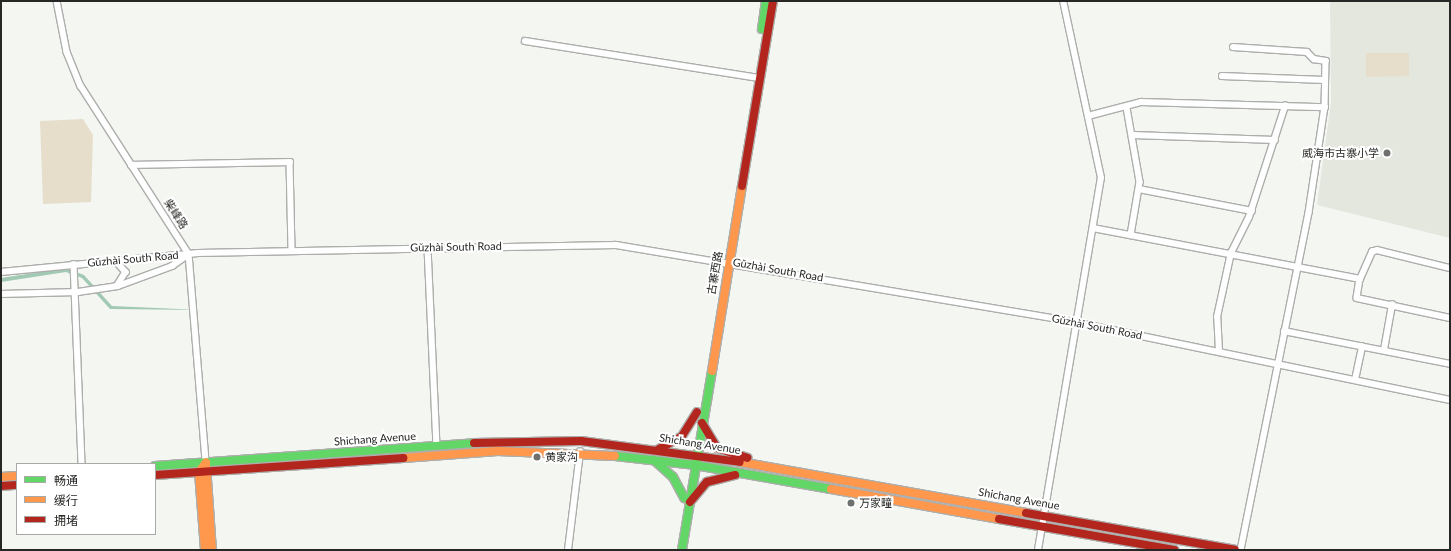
<!DOCTYPE html>
<html>
<head>
<meta charset="utf-8">
<style>
  body { margin:0 }
  #map { position:relative; width:1451px; height:551px; overflow:hidden; background:#f4f6f2; font-family:Lato,"Noto Sans SC",sans-serif }
  div>[style] { position:absolute }
  .built>* { inset:0; background:#e3e7de }
  .green>* { inset:0; background:#e6deca }
  .water>* { inset:0; background:#a2c9b3 }
  .roads { filter:drop-shadow(1px 0 #adaeac) drop-shadow(-1px 0 #adaeac) drop-shadow(0 1px #adaeac) drop-shadow(0 -1px #adaeac) }
  .street>* { height:5.5px; margin:-2.75px; padding:0 2.75px; transform-origin:2.75px; border-radius:2.75px; background:#fdfefd }
  .fast>* { height:8px; margin:-4px; padding:0 4px; transform-origin:4px; border-radius:4px; background:#63d668 }
  .slow>* { height:8px; margin:-4px; padding:0 4px; transform-origin:4px; border-radius:4px; background:#ff974d }
  .jam>* { height:8px; margin:-4px; padding:0 4px; transform-origin:4px; border-radius:4px; background:#b3261e }
  .dots>* { width:11px; height:11px; translate:-50% -50%; box-sizing:border-box; border:2px solid #fff; border-radius:50% }
  span { translate:-50% -50%; white-space:nowrap; text-align:center; line-height:1.15; -webkit-text-stroke:4px #fff; paint-order:stroke }
  .poi-label { font-size:11px; color:#272725 }
  .right { translate:-100% -50%; text-align:right }
  .left { translate:0 -50%; text-align:left }
  .street-label { font-size:11px; color:#272725 }
  .frame { position:absolute; inset:0; border:2px solid #272725; pointer-events:none }
  .legend { position:absolute; left:16px; top:463px; width:140px; height:72px; box-sizing:border-box; background:#fff; border:1px solid #a9a9a8; margin:0; padding:5px 7px; list-style:none; font-size:12px; color:#272725 }
  .legend li { display:flex; align-items:center; gap:8px; height:20px }
  .legend b { width:20px; border:1px solid #a9a9a8 }
</style>
</head>
<body>
<div id="map">
  <div class="built">
    <div style="clip-path:polygon(1330px 1px,1450px 1px,1450px 238px,1317px 205px,1331px 102px)"></div>
  </div>
  <div class="green">
    <div style="clip-path:polygon(1366px 53px,1409px 53px,1409px 76px,1366px 77px)"></div>
    <div style="clip-path:polygon(83px 119px,93px 135px,91px 202px,43px 204px,40px 121px)"></div>
  </div>
  <div class="water">
    <div style="clip-path:polygon(65px 268px,84px 275px,112px 306px,201px 310px,110px 309px,82px 278px,66px 272px,1px 282px,1px 278px)"></div>
  </div>
  <div class="roads">
    <div class="street">
      <div style="left:57px;top:1px;width:52px;rotate:78.9deg"></div>
      <div style="left:67px;top:52px;width:37px;rotate:68deg"></div>
      <div style="left:81px;top:86px;width:200px;rotate:57.3deg"></div>
      <div style="left:189px;top:254px;width:209px;rotate:85.3deg"></div>
      <div style="left:525px;top:41px;width:237px;rotate:9deg"></div>
      <div style="left:1233px;top:47px;width:74px;rotate:3.9deg"></div>
      <div style="left:1307px;top:52px;width:10px;rotate:45deg"></div>
      <div style="left:1314px;top:59px;width:12px;rotate:9deg"></div>
      <div style="left:1326px;top:61px;width:46px;rotate:91.2deg"></div>
      <div style="left:1325px;top:107px;width:107px;rotate:98.6deg"></div>
      <div style="left:1309px;top:213px;width:344px;rotate:101.4deg"></div>
      <div style="left:1222px;top:76px;width:102px;rotate:2.2deg"></div>
      <div style="left:1127px;top:108px;width:75px;rotate:80deg"></div>
      <div style="left:1140px;top:182px;width:54px;rotate:99.6deg"></div>
      <div style="left:1088px;top:116px;width:55px;rotate:-14.8deg"></div>
      <div style="left:1141px;top:102px;width:184px;rotate:1.6deg"></div>
      <div style="left:1133px;top:135px;width:142px;rotate:2deg"></div>
      <div style="left:131px;top:165px;width:159px;rotate:-1.1deg"></div>
      <div style="left:290px;top:162px;width:87px;rotate:88.7deg"></div>
      <div style="left:1139px;top:189px;width:115px;rotate:11deg"></div>
      <div style="left:1093px;top:228px;width:272px;rotate:10.8deg"></div>
      <div style="left:1360px;top:279px;width:19px;rotate:99deg"></div>
      <div style="left:1357px;top:298px;width:95px;rotate:12.1deg"></div>
      <div style="left:428px;top:248px;width:198px;rotate:87.4deg"></div>
      <div style="left:116px;top:261px;width:15px;rotate:48deg"></div>
      <div style="left:126px;top:272px;width:15px;rotate:122deg"></div>
      <div style="left:74px;top:264px;width:200px;rotate:87.7deg"></div>
      <div style="left:1px;top:272px;width:198px;rotate:-5.5deg"></div>
      <div style="left:198px;top:253px;width:418px;rotate:-1.1deg"></div>
      <div style="left:616px;top:245px;width:464px;rotate:9.5deg"></div>
      <div style="left:1074px;top:322px;width:384px;rotate:11.7deg"></div>
      <div style="left:1360px;top:279px;width:30px;rotate:-66deg"></div>
      <div style="left:1372px;top:252px;width:5px;rotate:-22deg"></div>
      <div style="left:1377px;top:250px;width:75px;rotate:13.9deg"></div>
      <div style="left:1px;top:294px;width:77px;rotate:-1.5deg"></div>
      <div style="left:78px;top:292px;width:40px;rotate:-8.5deg"></div>
      <div style="left:118px;top:286px;width:58px;rotate:-20.3deg"></div>
      <div style="left:172px;top:266px;width:21px;rotate:-35deg"></div>
      <div style="left:1284px;top:331px;width:169px;rotate:11.2deg"></div>
      <div style="left:1384px;top:350px;width:46px;rotate:-79.9deg"></div>
      <div style="left:1219px;top:351px;width:34px;rotate:-93deg"></div>
      <div style="left:1217px;top:317px;width:66px;rotate:-77.7deg"></div>
      <div style="left:1231px;top:253px;width:40px;rotate:-63.4deg"></div>
      <div style="left:1249px;top:217px;width:117px;rotate:-72deg"></div>
      <div style="left:1355px;top:380px;width:34px;rotate:-78deg"></div>
      <div style="left:568px;top:550px;width:99px;rotate:-83deg"></div>
      <div style="left:1038px;top:550px;width:377px;rotate:-80.4deg"></div>
      <div style="left:1101px;top:178px;width:181px;rotate:-102.1deg"></div>
    </div>
    <div class="fast">
      <div style="left:762px;top:29px;width:28px;rotate:-82deg"></div>
      <div style="left:615px;top:456px;width:81px;rotate:6.4deg"></div>
      <div style="left:695px;top:465px;width:138px;rotate:10deg"></div>
      <div style="left:654px;top:460px;width:25px;rotate:42deg"></div>
      <div style="left:673px;top:477px;width:24px;rotate:62deg"></div>
      <div style="left:155px;top:466px;width:320px;rotate:-4.1deg"></div>
      <div style="left:682px;top:550px;width:181px;rotate:-80.5deg"></div>
    </div>
    <div class="slow">
      <div style="left:712px;top:371px;width:187px;rotate:-80.8deg"></div>
      <div style="left:403px;top:458px;width:95px;rotate:-4.2deg"></div>
      <div style="left:498px;top:451px;width:117px;rotate:2.4deg"></div>
      <div style="left:740px;top:462px;width:291px;rotate:10.1deg"></div>
      <div style="left:206px;top:465px;width:85px;rotate:86deg"></div>
      <div style="left:1px;top:477px;width:16px;rotate:-4deg"></div>
      <div style="left:831px;top:489px;width:171px;rotate:10.1deg"></div>
      <div style="left:205px;top:550px;width:78px;rotate:-94.4deg"></div>
      <div style="left:199px;top:472px;width:12px;rotate:-55deg"></div>
    </div>
    <div class="jam">
      <div style="left:742px;top:186px;width:188px;rotate:-80.5deg"></div>
      <div style="left:702px;top:423px;width:29px;rotate:59deg"></div>
      <div style="left:717px;top:448px;width:32px;rotate:18deg"></div>
      <div style="left:474px;top:443px;width:107px;rotate:-1.1deg"></div>
      <div style="left:581px;top:441px;width:160px;rotate:7.5deg"></div>
      <div style="left:659px;top:449px;width:26px;rotate:-29deg"></div>
      <div style="left:682px;top:436px;width:28px;rotate:-58deg"></div>
      <div style="left:155px;top:475px;width:249px;rotate:-3.9deg"></div>
      <div style="left:1px;top:486px;width:16px;rotate:-4deg"></div>
      <div style="left:690px;top:502px;width:26px;rotate:-50deg"></div>
      <div style="left:707px;top:482px;width:29px;rotate:-14deg"></div>
      <div style="left:1026px;top:513px;width:212px;rotate:10deg"></div>
      <div style="left:999px;top:519px;width:178px;rotate:10deg"></div>
    </div>
  </div>
  <div class="dots">
    <div style="left:1387px;top:153px;background:#6f6f6d"></div>
    <div style="left:537px;top:457px;background:#6f6f6d"></div>
    <div style="left:851px;top:503px;background:#6f6f6d"></div>
  </div>
  <div class="poi-label">
    <span class="right" style="left:1379px;top:153px">威海市古寨小学</span>
    <span class="left" style="left:545px;top:457px">黄家沟</span>
    <span class="left" style="left:859px;top:503px">万家疃</span>
  </div>
  <div class="street-label">
    <span style="left:176px;top:214px;rotate:57deg">柴峰路</span>
    <span style="left:456px;top:247px;rotate:-1deg">Gǔzhài South Road</span>
    <span style="left:133px;top:259px;rotate:-5deg">Gǔzhài South Road</span>
    <span style="left:778px;top:270px;rotate:10deg">Gǔzhài South Road</span>
    <span style="left:715px;top:273px;rotate:-80deg">古寨西路</span>
    <span style="left:1097px;top:327px;rotate:11deg">Gǔzhài South Road</span>
    <span style="left:375px;top:439px;rotate:-4deg">Shichang Avenue</span>
    <span style="left:700px;top:444px;rotate:9deg">Shichang Avenue</span>
    <span style="left:1019px;top:499px;rotate:10deg">Shichang Avenue</span>
  </div>
  <div class="frame"></div>
  <ul class="legend">
  <li><b style="height:5px;background:#63d668"></b>畅通</li>
  <li><b style="height:5px;background:#ff974d"></b>缓行</li>
  <li><b style="height:5px;background:#b3261e"></b>拥堵</li>
  </ul>
</div>
</body>
</html>
